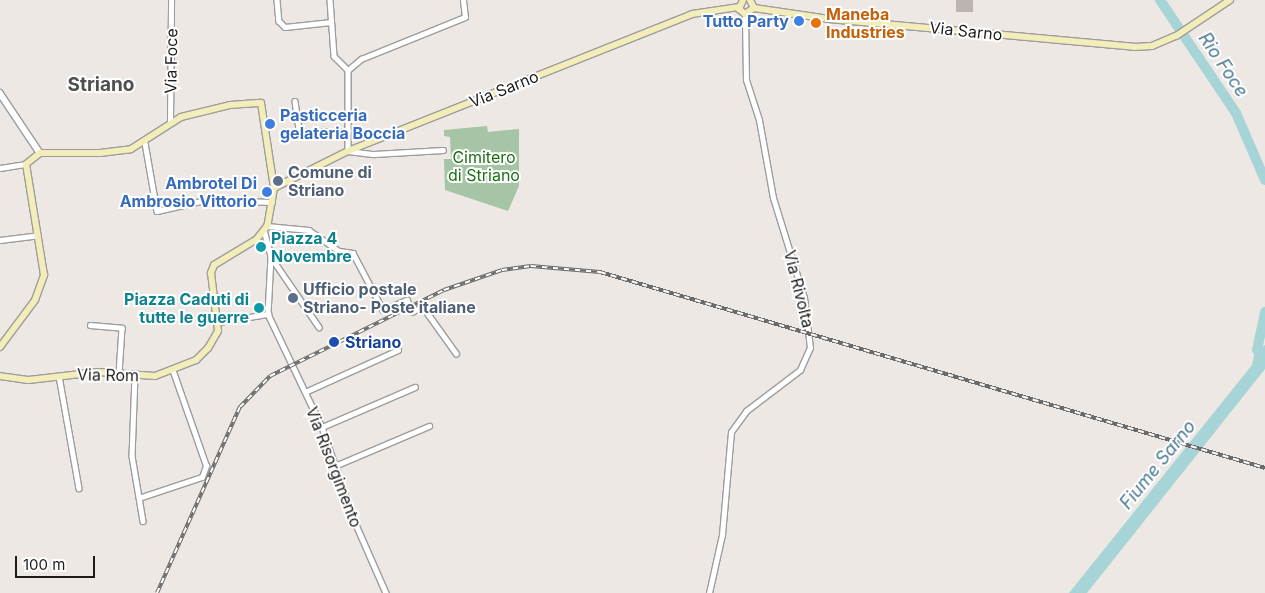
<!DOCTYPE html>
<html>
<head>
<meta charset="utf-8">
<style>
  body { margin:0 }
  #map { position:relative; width:1265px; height:593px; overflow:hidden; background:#ede8e3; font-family:Inter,sans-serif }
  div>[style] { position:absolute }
  .cemetery>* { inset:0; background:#a6c4a6 }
  .water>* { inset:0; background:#a6d4d7 }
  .river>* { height:10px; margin:-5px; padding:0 5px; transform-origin:5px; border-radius:5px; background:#a6d4d7 }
  .building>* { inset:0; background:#bdb3b0 }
  .roads { filter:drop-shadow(1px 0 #9d9d9d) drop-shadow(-1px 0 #9d9d9d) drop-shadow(0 1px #9d9d9d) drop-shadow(0 -1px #9d9d9d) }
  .minor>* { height:4.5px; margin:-2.25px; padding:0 2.25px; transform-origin:2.25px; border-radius:2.25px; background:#fff }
  .tertiary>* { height:5.5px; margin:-2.75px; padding:0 2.75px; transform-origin:2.75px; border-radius:2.75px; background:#fff }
  .secondary>* { height:6px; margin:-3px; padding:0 3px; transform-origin:3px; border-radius:3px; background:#f3edba }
  .rail>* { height:4px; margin-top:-2px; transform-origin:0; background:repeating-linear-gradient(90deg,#fff 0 5.5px,#6a6a6a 0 11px); box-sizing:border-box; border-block:1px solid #6a6a6a }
  .dots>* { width:14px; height:14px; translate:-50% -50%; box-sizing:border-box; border:2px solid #fff; border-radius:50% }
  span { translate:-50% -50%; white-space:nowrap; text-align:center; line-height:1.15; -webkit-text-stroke:4px #fff; paint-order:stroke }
  .food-label { font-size:16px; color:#c56008; font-weight:700 }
  .left { translate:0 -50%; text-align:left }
  .shop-label { font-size:16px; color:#366cbe; font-weight:700 }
  .right { translate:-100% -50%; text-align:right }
  .street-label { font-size:16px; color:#1c1c1c }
  .park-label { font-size:16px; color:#1b7014 }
  .service-label { font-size:16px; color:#4e5e75; font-weight:700 }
  .culture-label { font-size:16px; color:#0d838f; font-weight:700 }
  .transit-label { font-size:16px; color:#164399; font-weight:700 }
  .water-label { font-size:18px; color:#4b7b94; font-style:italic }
  .quarter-label { font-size:19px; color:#4f4f4f; font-weight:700 }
  .scale { position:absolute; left:15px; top:556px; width:80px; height:22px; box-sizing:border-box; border:2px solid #1c1c1c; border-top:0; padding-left:6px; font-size:15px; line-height:18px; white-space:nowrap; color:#1c1c1c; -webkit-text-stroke:4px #fff; paint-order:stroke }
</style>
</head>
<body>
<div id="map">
  <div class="cemetery">
    <div style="clip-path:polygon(487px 126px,488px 132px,519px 129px,519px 186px,508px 211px,445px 190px,444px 159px,451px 159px,450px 137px,444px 136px,444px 130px)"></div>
  </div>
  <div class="water">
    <div style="clip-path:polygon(1258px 336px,1262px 347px,1265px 345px,1265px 369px,1087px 593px,1069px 593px,1252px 365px)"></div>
  </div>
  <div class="river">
    <div style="left:1160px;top:0;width:136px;rotate:56.1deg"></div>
    <div style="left:1236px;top:113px;width:73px;rotate:66.6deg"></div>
    <div style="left:1257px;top:350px;width:39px;rotate:-78deg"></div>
  </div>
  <div class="building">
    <div style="clip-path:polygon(956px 0,973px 0,973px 12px,956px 12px)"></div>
  </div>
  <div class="roads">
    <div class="minor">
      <div style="left:277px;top:0;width:21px;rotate:85deg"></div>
      <div style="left:279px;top:21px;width:8px;rotate:45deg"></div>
      <div style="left:285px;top:27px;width:46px;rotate:-6.2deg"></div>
      <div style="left:330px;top:0;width:56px;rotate:85.9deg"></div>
      <div style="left:334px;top:56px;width:20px;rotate:45deg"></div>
      <div style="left:348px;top:70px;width:81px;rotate:90deg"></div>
      <div style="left:348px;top:151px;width:26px;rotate:7deg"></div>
      <div style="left:374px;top:154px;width:69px;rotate:-3.3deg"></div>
      <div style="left:348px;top:70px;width:17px;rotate:-40deg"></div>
      <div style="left:361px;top:59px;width:112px;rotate:-22deg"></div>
      <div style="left:465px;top:17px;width:17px;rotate:-97deg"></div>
      <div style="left:295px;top:101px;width:30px;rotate:82deg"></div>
      <div style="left:299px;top:131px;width:50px"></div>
      <div style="left:170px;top:122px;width:122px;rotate:-89.5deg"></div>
      <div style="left:145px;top:143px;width:69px;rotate:80deg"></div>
      <div style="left:157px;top:211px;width:50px;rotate:-12.7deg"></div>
      <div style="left:206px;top:200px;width:66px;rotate:1.7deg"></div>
      <div style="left:0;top:168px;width:26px;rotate:-9deg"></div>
      <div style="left:267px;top:226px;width:42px;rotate:5.4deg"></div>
      <div style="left:309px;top:230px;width:37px;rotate:35deg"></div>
      <div style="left:339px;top:251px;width:14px;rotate:8deg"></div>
      <div style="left:353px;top:253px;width:64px;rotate:62.2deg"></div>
      <div style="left:383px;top:310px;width:26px;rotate:-23deg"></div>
      <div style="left:407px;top:300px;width:13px;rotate:61deg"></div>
      <div style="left:413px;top:311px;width:11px;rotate:-22deg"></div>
      <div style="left:423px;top:307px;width:57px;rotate:54.3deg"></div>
      <div style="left:264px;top:230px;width:28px;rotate:75deg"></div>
      <div style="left:271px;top:257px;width:57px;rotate:93deg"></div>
      <div style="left:268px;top:314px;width:125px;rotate:64.5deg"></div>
      <div style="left:322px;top:427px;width:98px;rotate:71deg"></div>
      <div style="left:354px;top:520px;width:80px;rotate:66.3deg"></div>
      <div style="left:0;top:240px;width:38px;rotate:-7deg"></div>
      <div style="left:271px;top:257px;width:85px;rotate:55.6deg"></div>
      <div style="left:218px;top:322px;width:51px;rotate:-9.1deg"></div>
      <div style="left:90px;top:325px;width:32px;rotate:5deg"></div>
      <div style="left:122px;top:328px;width:45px;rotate:93.8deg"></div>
      <div style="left:135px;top:375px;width:81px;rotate:92.1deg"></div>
      <div style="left:132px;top:456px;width:66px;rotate:80.4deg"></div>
      <div style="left:59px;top:376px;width:114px;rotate:79.9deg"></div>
      <div style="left:305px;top:392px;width:102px;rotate:-24.3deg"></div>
      <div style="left:322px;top:427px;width:101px;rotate:-23.3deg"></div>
      <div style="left:337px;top:465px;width:100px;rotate:-23deg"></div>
      <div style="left:139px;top:498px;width:66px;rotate:-18.4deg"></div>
      <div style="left:202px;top:477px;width:12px;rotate:-70deg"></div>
      <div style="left:206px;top:466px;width:100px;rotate:-109.3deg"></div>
      <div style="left:709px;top:593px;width:59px;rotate:-77.4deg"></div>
      <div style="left:722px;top:535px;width:103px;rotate:-85deg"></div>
      <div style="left:731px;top:432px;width:26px;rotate:-54deg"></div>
      <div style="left:746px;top:411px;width:68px;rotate:-37.2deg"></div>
      <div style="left:800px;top:370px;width:24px;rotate:-66deg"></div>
      <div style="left:810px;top:348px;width:50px;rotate:-96.8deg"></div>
      <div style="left:804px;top:298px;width:105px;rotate:-107.2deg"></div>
      <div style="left:773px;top:198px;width:79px;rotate:-100.2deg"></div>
      <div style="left:759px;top:120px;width:42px;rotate:-108deg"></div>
      <div style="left:746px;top:80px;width:66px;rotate:-90.9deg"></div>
    </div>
    <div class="tertiary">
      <div style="left:0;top:93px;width:72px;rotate:56.3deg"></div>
    </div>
    <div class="secondary">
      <div style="left:743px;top:0;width:10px;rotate:114deg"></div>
      <div style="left:739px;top:9px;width:8px;rotate:40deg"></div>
      <div style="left:745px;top:14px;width:11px;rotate:-34deg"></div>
      <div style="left:754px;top:8px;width:9px;rotate:-117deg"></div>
      <div style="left:754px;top:8px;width:76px;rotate:8.3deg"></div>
      <div style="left:829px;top:19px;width:306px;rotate:5.2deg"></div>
      <div style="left:1134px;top:47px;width:18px;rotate:-3deg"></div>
      <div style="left:1152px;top:46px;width:26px;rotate:-23deg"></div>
      <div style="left:1176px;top:36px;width:65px;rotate:-33.7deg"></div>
      <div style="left:274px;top:188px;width:83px;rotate:-26.6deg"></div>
      <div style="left:348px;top:151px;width:370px;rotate:-21.7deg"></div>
      <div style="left:692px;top:14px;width:48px;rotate:-8.5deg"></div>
      <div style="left:0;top:347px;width:59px;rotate:-53.3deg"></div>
      <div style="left:35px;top:300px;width:27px;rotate:-70deg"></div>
      <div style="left:44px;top:275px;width:112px;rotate:-99.2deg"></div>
      <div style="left:26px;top:164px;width:18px;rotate:-38deg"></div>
      <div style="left:40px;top:153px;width:60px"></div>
      <div style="left:100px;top:153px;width:31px;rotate:-7deg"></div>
      <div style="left:131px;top:149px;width:59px;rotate:-32.6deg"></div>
      <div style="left:181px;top:117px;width:50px;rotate:-13.8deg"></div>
      <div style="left:230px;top:105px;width:31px;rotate:-4deg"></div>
      <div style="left:261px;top:103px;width:86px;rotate:81.3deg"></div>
      <div style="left:274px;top:188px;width:39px;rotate:100deg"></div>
      <div style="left:267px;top:226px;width:16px;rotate:128deg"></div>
      <div style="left:257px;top:239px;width:50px;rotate:148.8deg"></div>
      <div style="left:214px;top:265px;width:9px;rotate:111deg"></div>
      <div style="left:211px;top:273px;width:58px;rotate:83.1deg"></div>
      <div style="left:218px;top:331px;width:20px;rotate:120deg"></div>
      <div style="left:208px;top:348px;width:17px;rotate:135deg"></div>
      <div style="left:196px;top:360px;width:44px;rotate:158.7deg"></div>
      <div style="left:155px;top:376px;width:57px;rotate:-176deg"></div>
      <div style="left:98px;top:372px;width:70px;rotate:173.5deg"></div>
      <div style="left:28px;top:380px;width:28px;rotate:-172deg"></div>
    </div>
  </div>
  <div class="rail">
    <div style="left:157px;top:593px;width:204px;rotate:-66deg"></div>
    <div style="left:240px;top:407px;width:43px;rotate:-45.9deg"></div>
    <div style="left:270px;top:376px;width:194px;rotate:-26.3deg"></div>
    <div style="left:444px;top:290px;width:61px;rotate:-19deg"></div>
    <div style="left:502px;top:270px;width:29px;rotate:-8deg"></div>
    <div style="left:531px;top:266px;width:69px;rotate:5deg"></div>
    <div style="left:600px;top:272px;width:693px;rotate:16.42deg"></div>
  </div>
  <div class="dots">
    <div style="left:799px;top:21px;background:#3f7fe0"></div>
    <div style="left:816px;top:23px;background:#e8710a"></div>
    <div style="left:270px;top:124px;background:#3f7fe0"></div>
    <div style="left:278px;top:181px;background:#5c6f8a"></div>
    <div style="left:267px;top:192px;background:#3f7fe0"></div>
    <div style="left:261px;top:247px;background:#0f9aa8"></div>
    <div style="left:293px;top:298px;background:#5c6f8a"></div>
    <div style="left:259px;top:308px;background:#0f9aa8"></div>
    <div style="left:334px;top:342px;background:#1a4fb4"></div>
  </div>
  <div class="food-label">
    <span class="left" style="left:826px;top:23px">Maneba<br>Industries</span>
  </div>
  <div class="shop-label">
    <span class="right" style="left:789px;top:21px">Tutto Party</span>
    <span class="left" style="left:280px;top:124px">Pasticceria<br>gelateria Boccia</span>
    <span class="right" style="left:257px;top:192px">Ambrotel Di<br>Ambrosio Vittorio</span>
  </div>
  <div class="street-label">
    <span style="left:966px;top:31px;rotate:6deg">Via Sarno</span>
    <span style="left:171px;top:61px;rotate:-89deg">Via Foce</span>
    <span style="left:504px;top:89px;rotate:-22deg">Via Sarno</span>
    <span style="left:799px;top:289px;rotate:76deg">Via Rivolta</span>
    <span style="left:108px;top:375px;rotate:1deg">Via Rom</span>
    <span style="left:334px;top:467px;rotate:69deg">Via Risorgimento</span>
  </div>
  <div class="park-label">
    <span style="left:484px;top:166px">Cimitero<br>di Striano</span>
  </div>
  <div class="service-label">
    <span class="left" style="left:288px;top:181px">Comune di<br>Striano</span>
    <span class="left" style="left:303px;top:298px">Ufficio postale<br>Striano- Poste italiane</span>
  </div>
  <div class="culture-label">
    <span class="left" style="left:271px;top:247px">Piazza 4<br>Novembre</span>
    <span class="right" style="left:249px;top:308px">Piazza Caduti di<br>tutte le guerre</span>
  </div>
  <div class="transit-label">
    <span class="left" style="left:345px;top:342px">Striano</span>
  </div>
  <div class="water-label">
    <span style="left:1223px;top:65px;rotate:56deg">Rio Foce</span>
    <span style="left:1158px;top:465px;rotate:-51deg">Fiume Sarno</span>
  </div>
  <div class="quarter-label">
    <span style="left:101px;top:85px">Striano</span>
  </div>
  <div class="scale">100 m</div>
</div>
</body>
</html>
